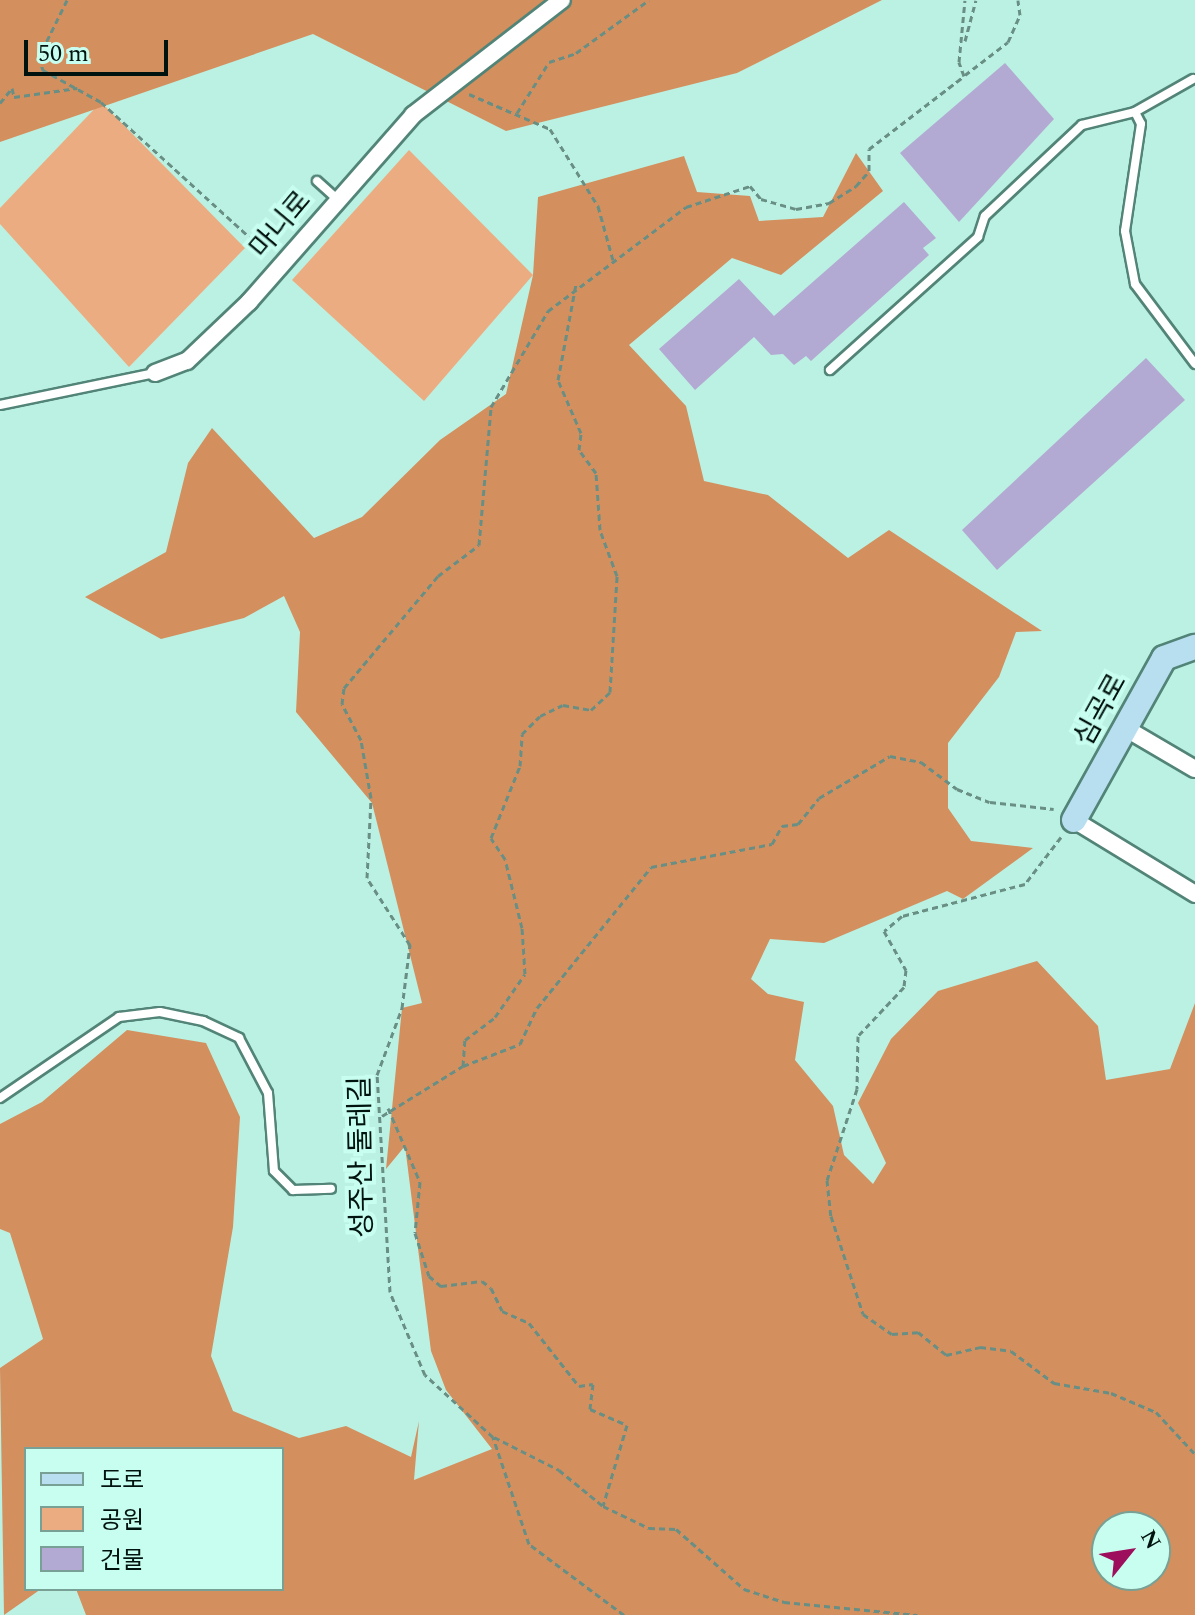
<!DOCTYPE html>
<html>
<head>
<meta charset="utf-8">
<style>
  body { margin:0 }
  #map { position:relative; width:1195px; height:1615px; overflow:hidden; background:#bbf1e2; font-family:Spectral,"Noto Sans KR",serif }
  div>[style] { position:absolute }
  .green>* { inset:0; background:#ecac81 }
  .forest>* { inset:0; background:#d38f5e }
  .building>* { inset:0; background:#b3aad3 }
  .path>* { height:3px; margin-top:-1.5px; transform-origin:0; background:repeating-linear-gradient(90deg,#698f84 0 6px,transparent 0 10px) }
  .roads { filter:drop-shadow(2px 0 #528477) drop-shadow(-2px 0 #528477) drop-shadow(0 2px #528477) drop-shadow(0 -2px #528477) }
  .lane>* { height:8px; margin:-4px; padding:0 4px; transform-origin:4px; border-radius:4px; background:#fff }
  .street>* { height:16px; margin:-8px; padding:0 8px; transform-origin:8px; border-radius:8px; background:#fff }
  .secondary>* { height:24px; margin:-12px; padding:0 12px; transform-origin:12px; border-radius:12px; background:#b7dff0 }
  span { translate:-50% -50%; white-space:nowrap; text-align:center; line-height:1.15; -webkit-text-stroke:8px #c8feef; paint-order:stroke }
  .street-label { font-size:28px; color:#01130e }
  .legend { position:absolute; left:24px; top:1447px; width:260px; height:144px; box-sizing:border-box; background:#c8feef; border:2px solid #78a095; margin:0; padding:10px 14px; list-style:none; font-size:24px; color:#01130e }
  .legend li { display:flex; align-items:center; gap:16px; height:40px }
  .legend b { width:40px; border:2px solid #78a095 }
  .north { position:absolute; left:1091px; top:1511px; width:80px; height:80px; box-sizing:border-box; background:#c8feef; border:2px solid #78a095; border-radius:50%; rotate:60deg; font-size:22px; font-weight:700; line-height:32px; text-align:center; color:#01130e }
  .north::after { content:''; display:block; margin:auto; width:28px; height:36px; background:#9d0f5c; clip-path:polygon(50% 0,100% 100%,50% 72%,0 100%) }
  .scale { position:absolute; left:24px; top:40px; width:144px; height:36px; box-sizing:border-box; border:4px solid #01130e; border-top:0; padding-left:10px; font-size:24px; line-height:28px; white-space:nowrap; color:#01130e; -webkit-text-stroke:6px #c8feef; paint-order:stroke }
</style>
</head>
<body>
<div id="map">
  <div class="green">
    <div style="clip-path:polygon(101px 102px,245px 248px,129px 367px,0 224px,0 208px)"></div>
    <div style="clip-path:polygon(409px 150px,533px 275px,424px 401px,292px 280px)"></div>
  </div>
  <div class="forest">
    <div style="clip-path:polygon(0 0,882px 0,737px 73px,506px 131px,313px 34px,0 142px)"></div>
    <div style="clip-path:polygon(evenodd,856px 153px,883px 191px,781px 275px,732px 258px,629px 345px,686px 406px,704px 481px,768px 495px,848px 558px,889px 530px,1042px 631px,1016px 632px,999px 677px,948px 743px,948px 808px,971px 841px,1033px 848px,963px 899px,947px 891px,824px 943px,770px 939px,751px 979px,768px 994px,804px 1002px,795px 1060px,833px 1106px,844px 1155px,873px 1184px,886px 1163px,858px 1103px,891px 1039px,938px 991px,1037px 961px,1098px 1026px,1106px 1080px,1170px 1069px,1195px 1003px,1195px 1615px,86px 1615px,76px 1589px,282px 1589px,282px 1449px,26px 1449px,26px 1589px,41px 1589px,4px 1615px,0 1368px,43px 1339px,10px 1233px,0 1229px,0 1124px,42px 1102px,127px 1030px,206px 1043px,240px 1117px,233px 1227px,211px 1356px,233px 1411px,299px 1438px,346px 1426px,411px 1457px,419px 1421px,414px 1480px,492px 1449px,446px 1390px,431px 1351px,405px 1146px,386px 1169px,402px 1008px,422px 1003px,372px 803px,296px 712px,300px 632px,284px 596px,244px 618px,161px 639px,85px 597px,166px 552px,188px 463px,212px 428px,314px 538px,362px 517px,440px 440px,506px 394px,533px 275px,538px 197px,684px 156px,697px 192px,750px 196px,759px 221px,823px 217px,856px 153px,1107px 1527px,1155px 1527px,1155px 1575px,1107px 1575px,1107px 1527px)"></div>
  </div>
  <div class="building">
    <div style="clip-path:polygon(1005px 63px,1054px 119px,959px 222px,900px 153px)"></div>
    <div style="clip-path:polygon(904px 202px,936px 238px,923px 248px,929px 255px,811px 361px,806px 356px,794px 365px,783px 354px,771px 355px,754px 337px,695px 390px,659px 349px,739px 279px,774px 316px)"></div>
    <div style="clip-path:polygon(1146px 358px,1185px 400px,997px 570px,962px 530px)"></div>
  </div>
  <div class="path">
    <div style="left:67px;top:0;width:64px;rotate:116.2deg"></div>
    <div style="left:39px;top:57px;width:14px;rotate:73deg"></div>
    <div style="left:43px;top:70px;width:66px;rotate:28.9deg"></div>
    <div style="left:101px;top:102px;width:224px;rotate:42.3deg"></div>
    <div style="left:965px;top:41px;width:42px;rotate:-75deg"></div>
    <div style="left:965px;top:75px;width:54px;rotate:-37.5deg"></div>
    <div style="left:1008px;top:42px;width:30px;rotate:-66deg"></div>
    <div style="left:1020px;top:15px;width:15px;rotate:-98deg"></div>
    <div style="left:469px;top:94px;width:88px;rotate:23.4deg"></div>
    <div style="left:550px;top:129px;width:91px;rotate:58.1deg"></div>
    <div style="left:598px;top:206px;width:56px;rotate:74.5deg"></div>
    <div style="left:0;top:103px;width:19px;rotate:-51deg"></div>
    <div style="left:12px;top:88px;width:9px;rotate:77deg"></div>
    <div style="left:14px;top:97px;width:64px;rotate:-8.1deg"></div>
    <div style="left:517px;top:113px;width:60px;rotate:-57.9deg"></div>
    <div style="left:549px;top:62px;width:28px;rotate:-18deg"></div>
    <div style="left:576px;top:53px;width:90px;rotate:-36deg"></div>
    <div style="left:1061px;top:837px;width:59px;rotate:127.5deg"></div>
    <div style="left:1025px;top:884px;width:127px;rotate:165.4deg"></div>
    <div style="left:902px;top:916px;width:23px;rotate:140deg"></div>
    <div style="left:884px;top:931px;width:45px;rotate:60.6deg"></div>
    <div style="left:906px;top:970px;width:17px;rotate:97deg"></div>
    <div style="left:904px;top:987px;width:67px;rotate:133.2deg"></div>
    <div style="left:858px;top:1036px;width:53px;rotate:91.1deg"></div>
    <div style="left:857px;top:1089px;width:96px;rotate:108.2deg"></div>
    <div style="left:827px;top:1180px;width:36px;rotate:84deg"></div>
    <div style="left:831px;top:1216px;width:103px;rotate:71.9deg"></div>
    <div style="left:863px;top:1314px;width:35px;rotate:35deg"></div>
    <div style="left:892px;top:1334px;width:26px;rotate:-4deg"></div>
    <div style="left:918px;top:1332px;width:36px;rotate:39deg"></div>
    <div style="left:946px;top:1355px;width:35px;rotate:-13deg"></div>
    <div style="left:980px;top:1347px;width:31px;rotate:7deg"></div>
    <div style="left:1011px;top:1351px;width:54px;rotate:36.7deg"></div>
    <div style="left:1054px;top:1383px;width:58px;rotate:10deg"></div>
    <div style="left:1111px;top:1393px;width:49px;rotate:22.9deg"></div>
    <div style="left:1156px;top:1412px;width:57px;rotate:47.1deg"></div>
    <div style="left:463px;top:1066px;width:26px;rotate:-86deg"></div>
    <div style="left:465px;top:1040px;width:38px;rotate:-37deg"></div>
    <div style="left:495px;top:1017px;width:52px;rotate:-55.1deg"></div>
    <div style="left:525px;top:974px;width:46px;rotate:-93.7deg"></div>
    <div style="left:522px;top:928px;width:71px;rotate:-103.8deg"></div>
    <div style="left:505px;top:859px;width:25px;rotate:-124deg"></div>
    <div style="left:491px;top:838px;width:78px;rotate:-68.1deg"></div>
    <div style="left:520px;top:766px;width:32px;rotate:-86deg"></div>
    <div style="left:522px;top:734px;width:25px;rotate:-45deg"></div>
    <div style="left:540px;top:716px;width:25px;rotate:-26deg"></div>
    <div style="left:563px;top:705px;width:28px;rotate:10deg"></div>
    <div style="left:591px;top:710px;width:26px;rotate:-43deg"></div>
    <div style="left:610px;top:692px;width:116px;rotate:-86.5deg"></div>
    <div style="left:617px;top:576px;width:49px;rotate:-110.3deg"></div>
    <div style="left:600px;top:530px;width:57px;rotate:-94deg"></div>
    <div style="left:596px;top:473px;width:29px;rotate:-126deg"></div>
    <div style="left:579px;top:450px;width:17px;rotate:-83deg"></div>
    <div style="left:581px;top:433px;width:58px;rotate:-113.5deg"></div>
    <div style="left:558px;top:380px;width:98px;rotate:-79.4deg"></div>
    <div style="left:388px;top:1108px;width:81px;rotate:66.6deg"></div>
    <div style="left:420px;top:1182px;width:51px;rotate:95.6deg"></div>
    <div style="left:415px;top:1233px;width:45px;rotate:72deg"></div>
    <div style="left:429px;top:1276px;width:16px;rotate:40deg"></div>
    <div style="left:441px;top:1286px;width:41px;rotate:-7deg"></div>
    <div style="left:482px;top:1281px;width:11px;rotate:38deg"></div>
    <div style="left:491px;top:1288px;width:25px;rotate:64deg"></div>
    <div style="left:502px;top:1311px;width:30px;rotate:24deg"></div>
    <div style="left:529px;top:1323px;width:80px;rotate:51.6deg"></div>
    <div style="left:579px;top:1386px;width:14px;rotate:-8deg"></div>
    <div style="left:593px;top:1384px;width:25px;rotate:97deg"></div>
    <div style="left:590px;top:1409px;width:40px;rotate:23.4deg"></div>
    <div style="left:627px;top:1425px;width:84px;rotate:106.5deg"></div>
    <div style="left:382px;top:1116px;width:95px;rotate:-31.7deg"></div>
    <div style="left:463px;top:1066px;width:61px;rotate:-21.1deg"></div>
    <div style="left:520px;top:1044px;width:40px;rotate:-65deg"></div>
    <div style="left:537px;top:1008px;width:181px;rotate:-51deg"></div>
    <div style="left:651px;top:867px;width:123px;rotate:-10.8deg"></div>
    <div style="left:772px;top:844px;width:21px;rotate:-61deg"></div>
    <div style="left:782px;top:826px;width:16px;rotate:-7deg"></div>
    <div style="left:798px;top:824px;width:33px;rotate:-51deg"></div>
    <div style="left:819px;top:798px;width:82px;rotate:-30.6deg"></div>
    <div style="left:890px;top:756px;width:32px;rotate:11deg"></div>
    <div style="left:921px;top:762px;width:45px;rotate:36.9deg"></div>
    <div style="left:957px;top:789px;width:35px;rotate:22deg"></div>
    <div style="left:990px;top:802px;width:64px;rotate:6.2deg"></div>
    <div style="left:494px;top:1437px;width:73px;rotate:26.9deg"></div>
    <div style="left:559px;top:1470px;width:57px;rotate:39.3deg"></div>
    <div style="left:603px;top:1506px;width:51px;rotate:25.6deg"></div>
    <div style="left:649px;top:1528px;width:27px;rotate:2deg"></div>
    <div style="left:676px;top:1529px;width:91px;rotate:41.4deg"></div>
    <div style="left:744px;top:1589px;width:42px;rotate:18deg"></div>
    <div style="left:784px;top:1602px;width:134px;rotate:5.6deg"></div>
    <div style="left:624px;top:1615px;width:119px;rotate:-143.2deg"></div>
    <div style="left:529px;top:1544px;width:113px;rotate:-108.6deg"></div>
    <div style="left:493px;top:1437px;width:92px;rotate:-137.6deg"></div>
    <div style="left:425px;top:1375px;width:90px;rotate:-112.9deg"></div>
    <div style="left:390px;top:1292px;width:217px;rotate:-93.4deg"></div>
    <div style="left:377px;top:1075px;width:72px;rotate:-69.5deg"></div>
    <div style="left:402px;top:1008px;width:64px;rotate:-82.8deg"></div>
    <div style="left:410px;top:945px;width:80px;rotate:-122.7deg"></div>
    <div style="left:367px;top:878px;width:80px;rotate:-87.1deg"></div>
    <div style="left:371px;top:798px;width:59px;rotate:-99.8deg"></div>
    <div style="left:361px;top:740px;width:41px;rotate:-117.8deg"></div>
    <div style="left:342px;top:704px;width:16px;rotate:-83deg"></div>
    <div style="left:344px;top:688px;width:146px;rotate:-50deg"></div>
    <div style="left:438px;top:576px;width:51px;rotate:-37.1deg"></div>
    <div style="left:479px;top:545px;width:139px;rotate:-85deg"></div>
    <div style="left:491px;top:407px;width:112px;rotate:-59.3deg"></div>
    <div style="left:548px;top:311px;width:173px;rotate:-37deg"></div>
    <div style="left:686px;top:207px;width:67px;rotate:-18.2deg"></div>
    <div style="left:750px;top:186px;width:17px;rotate:50deg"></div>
    <div style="left:761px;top:199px;width:36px;rotate:16deg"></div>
    <div style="left:796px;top:209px;width:34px;rotate:-10deg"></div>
    <div style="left:829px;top:203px;width:32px;rotate:-32deg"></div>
    <div style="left:856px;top:186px;width:20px;rotate:-49deg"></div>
    <div style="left:869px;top:171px;width:22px;rotate:-90deg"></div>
    <div style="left:869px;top:149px;width:120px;rotate:-37.5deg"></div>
    <div style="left:964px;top:76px;width:15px;rotate:-110deg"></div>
    <div style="left:959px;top:62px;width:62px;rotate:-84.5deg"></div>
  </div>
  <div class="roads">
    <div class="lane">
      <div style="left:1193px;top:79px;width:67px;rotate:150.4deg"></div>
      <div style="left:1135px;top:112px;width:13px;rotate:63deg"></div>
      <div style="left:1141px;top:124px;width:108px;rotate:98.5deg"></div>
      <div style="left:1125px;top:231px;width:54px;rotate:79.3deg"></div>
      <div style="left:1135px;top:284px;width:100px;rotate:53.1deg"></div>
      <div style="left:317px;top:181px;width:27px;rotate:42deg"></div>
      <div style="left:830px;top:370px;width:199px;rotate:-41.9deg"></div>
      <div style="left:978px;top:237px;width:22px;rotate:-72deg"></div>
      <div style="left:985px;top:216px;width:133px;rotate:-43.2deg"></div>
      <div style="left:1082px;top:125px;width:55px;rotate:-13.8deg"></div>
      <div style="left:0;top:405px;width:158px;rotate:-11.7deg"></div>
      <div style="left:0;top:1098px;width:144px;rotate:-34.2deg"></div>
      <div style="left:119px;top:1017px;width:41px;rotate:-7deg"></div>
      <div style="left:160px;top:1012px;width:44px;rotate:11.8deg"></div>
      <div style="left:203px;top:1021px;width:40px;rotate:25deg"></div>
      <div style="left:239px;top:1038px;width:62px;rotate:62.2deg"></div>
      <div style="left:268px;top:1093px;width:78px;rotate:85.6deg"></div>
      <div style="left:274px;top:1171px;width:27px;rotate:45deg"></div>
      <div style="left:293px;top:1190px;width:38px;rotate:-2deg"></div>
    </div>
    <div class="street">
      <div style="left:155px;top:373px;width:34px;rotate:-21deg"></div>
      <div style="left:187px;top:361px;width:86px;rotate:-43.6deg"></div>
      <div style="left:249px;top:302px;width:249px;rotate:-48.7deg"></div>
      <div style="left:413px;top:115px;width:188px;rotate:-37.7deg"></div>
      <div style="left:1125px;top:728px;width:81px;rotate:30.4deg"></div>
      <div style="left:1074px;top:820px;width:142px;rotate:31.4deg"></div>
    </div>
    <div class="secondary">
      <div style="left:1074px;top:820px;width:185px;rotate:-60.9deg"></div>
      <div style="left:1164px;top:658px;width:33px;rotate:-20deg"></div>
    </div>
  </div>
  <div class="street-label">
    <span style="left:281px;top:225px;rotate:-50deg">마니로</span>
    <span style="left:1101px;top:710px;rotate:-61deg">심곡로</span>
    <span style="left:362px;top:1157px;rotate:-91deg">성주산 둘레길</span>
  </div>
  <ul class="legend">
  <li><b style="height:10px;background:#b7dff0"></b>도로</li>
  <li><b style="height:22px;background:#ecac81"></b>공원</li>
  <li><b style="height:22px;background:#b3aad3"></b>건물</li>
  </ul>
  <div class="north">N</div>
  <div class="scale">50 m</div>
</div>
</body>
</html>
